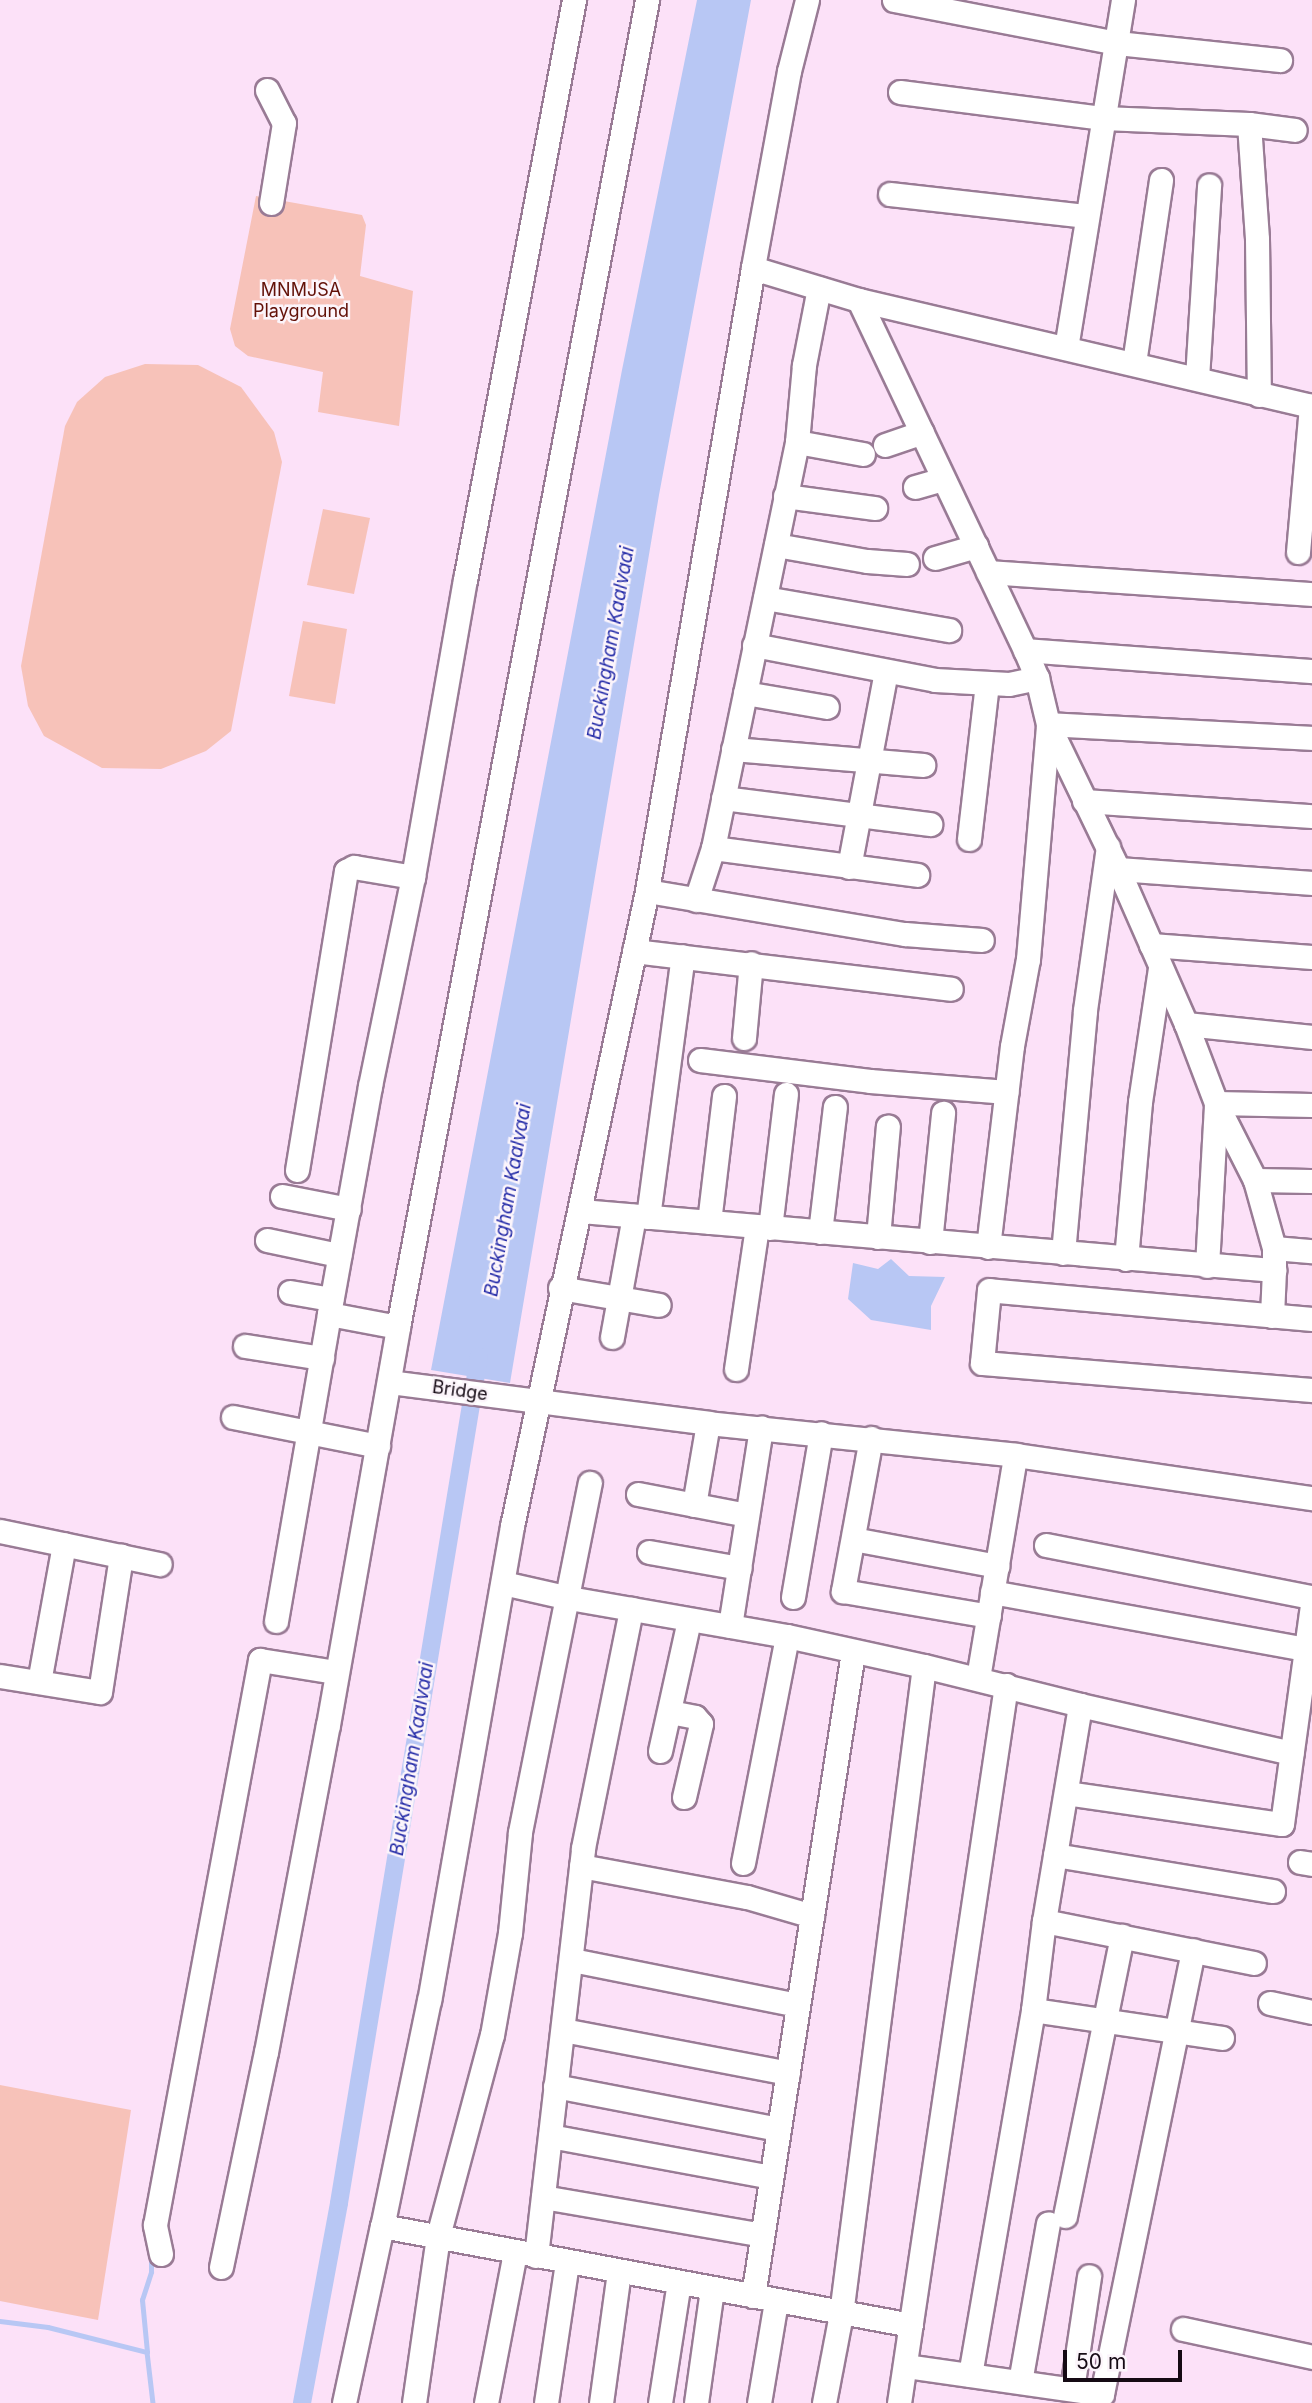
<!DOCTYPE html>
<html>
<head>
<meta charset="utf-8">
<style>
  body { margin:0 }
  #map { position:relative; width:1312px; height:2403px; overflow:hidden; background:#fce1f8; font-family:Inter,sans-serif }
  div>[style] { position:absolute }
  .green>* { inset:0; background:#f7c2b9 }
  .water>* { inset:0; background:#b8c7f4 }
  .stream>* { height:4.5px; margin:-2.25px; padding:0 2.25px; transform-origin:2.25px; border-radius:2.25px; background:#b8c7f4 }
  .canal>* { height:18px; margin:-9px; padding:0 9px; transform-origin:9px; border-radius:9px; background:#b8c7f4 }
  .roads { filter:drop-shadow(2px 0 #997b95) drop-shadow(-2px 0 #997b95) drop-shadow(0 2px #997b95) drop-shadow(0 -2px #997b95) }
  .minor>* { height:23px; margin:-11.5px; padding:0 11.5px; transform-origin:11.5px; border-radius:11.5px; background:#fff }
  span { translate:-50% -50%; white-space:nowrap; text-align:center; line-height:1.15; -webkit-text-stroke:5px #fcf5fb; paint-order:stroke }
  .park-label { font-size:18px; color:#631108 }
  .street-label { font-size:18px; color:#150a14 }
  .water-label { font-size:19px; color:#252ca8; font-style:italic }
  .scale { position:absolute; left:1063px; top:2350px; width:119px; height:32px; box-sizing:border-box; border:4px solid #150a14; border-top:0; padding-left:9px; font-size:21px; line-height:24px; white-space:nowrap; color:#150a14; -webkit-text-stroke:5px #fcf5fb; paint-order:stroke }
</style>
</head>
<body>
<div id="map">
  <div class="green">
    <div style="clip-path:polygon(256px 196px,362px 215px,366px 225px,360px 276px,413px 291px,399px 426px,318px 412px,323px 372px,248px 356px,235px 346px,230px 329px)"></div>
    <div style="clip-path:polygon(145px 364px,198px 365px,241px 387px,274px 432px,282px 462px,231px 731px,206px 751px,161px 769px,102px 768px,44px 736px,28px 706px,21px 666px,65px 426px,77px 402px,105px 377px)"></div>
    <div style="clip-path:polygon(323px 509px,370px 518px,354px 594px,307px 585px)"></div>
    <div style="clip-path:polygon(303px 621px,347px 629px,335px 704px,289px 696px)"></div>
    <div style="clip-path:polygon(0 2085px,131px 2110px,98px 2320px,0 2301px)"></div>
  </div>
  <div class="water">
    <div style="clip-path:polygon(697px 0,751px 0,659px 495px,510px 1383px,431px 1370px,622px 370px)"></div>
    <div style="clip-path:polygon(891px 1259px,909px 1276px,945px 1277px,931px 1306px,931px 1330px,871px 1320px,848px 1299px,853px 1263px,878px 1269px)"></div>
  </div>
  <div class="stream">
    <div style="left:0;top:2321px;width:48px;rotate:7.1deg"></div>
    <div style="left:48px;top:2327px;width:102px;rotate:14.2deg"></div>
    <div style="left:147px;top:2352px;width:51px;rotate:83.3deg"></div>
    <div style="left:147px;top:2352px;width:52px;rotate:-95.5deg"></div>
    <div style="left:142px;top:2300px;width:29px;rotate:-72deg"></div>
    <div style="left:151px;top:2272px;width:19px;rotate:-90deg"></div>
  </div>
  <div class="canal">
    <div style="left:302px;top:2403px;width:203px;rotate:-79.5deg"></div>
    <div style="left:339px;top:2203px;width:858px;rotate:-80.61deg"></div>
  </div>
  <div class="roads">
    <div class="minor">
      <div style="left:807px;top:0;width:73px;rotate:104.2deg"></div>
      <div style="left:789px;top:71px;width:200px;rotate:100.4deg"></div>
      <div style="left:753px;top:268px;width:632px;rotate:99.66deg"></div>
      <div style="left:647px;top:891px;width:649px;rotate:102deg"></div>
      <div style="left:512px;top:1526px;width:481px;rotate:99.9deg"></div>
      <div style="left:429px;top:2000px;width:231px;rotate:101.7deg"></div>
      <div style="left:382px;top:2226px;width:538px;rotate:10.6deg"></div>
      <div style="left:894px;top:0;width:227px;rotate:10.9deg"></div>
      <div style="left:1117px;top:43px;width:164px;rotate:6deg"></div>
      <div style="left:267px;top:90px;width:37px;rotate:63deg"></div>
      <div style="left:284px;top:123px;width:81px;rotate:99.2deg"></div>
      <div style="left:900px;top:92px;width:205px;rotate:7.3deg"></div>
      <div style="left:1103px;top:118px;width:146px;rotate:2.4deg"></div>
      <div style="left:1249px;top:124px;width:46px;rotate:7.4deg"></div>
      <div style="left:1249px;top:124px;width:115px;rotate:86deg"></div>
      <div style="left:1257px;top:239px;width:156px;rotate:89.3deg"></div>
      <div style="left:890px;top:194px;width:198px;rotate:6.4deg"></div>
      <div style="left:753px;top:268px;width:111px;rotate:16.8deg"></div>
      <div style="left:859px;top:300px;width:465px;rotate:13.2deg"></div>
      <div style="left:1066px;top:348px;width:353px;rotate:-80.7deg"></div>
      <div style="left:1134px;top:363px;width:185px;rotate:-81.6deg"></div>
      <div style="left:1197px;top:378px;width:193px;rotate:-86.4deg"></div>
      <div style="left:797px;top:442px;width:67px;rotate:10.3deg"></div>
      <div style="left:885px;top:445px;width:39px;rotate:-19deg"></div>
      <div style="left:915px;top:487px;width:29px;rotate:-16deg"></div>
      <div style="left:785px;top:496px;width:91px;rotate:7.6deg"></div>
      <div style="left:776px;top:545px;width:92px;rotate:10deg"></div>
      <div style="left:867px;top:561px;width:40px;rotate:4.3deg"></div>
      <div style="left:1298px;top:552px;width:147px;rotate:-84.9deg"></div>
      <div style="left:935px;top:558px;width:43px;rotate:-16.3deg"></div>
      <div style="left:988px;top:572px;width:325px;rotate:3.9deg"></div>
      <div style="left:765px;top:598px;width:187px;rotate:9.9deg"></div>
      <div style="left:754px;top:645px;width:184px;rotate:10.9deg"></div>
      <div style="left:935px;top:680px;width:74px;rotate:3.1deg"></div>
      <div style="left:1009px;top:684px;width:29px;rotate:-12deg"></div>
      <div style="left:1025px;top:650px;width:288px;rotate:4.2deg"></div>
      <div style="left:745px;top:693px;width:83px;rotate:9.7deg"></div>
      <div style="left:733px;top:749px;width:191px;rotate:4.8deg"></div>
      <div style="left:723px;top:798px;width:209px;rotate:7.2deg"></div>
      <div style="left:1084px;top:801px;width:228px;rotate:3.8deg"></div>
      <div style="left:969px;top:839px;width:156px;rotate:-83.4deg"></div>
      <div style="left:713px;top:848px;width:206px;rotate:7.5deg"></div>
      <div style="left:849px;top:867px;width:199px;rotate:-79.3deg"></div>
      <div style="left:1118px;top:869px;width:195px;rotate:4.1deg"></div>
      <div style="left:647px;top:891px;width:262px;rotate:9.5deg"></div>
      <div style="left:905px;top:934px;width:77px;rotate:4.5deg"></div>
      <div style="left:696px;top:900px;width:55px;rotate:-71.9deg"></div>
      <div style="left:713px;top:848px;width:415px;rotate:-78.3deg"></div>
      <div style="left:797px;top:442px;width:77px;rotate:-84.8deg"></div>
      <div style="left:804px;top:365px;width:78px;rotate:-79deg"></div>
      <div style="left:1151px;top:945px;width:161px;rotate:4.3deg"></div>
      <div style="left:634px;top:951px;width:319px;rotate:6.8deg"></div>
      <div style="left:1186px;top:1024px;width:127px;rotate:5.9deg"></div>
      <div style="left:744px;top:1038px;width:75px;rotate:-84.7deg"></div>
      <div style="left:700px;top:1060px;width:171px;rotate:7deg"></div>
      <div style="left:870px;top:1081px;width:137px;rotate:4.6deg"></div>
      <div style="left:297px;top:1170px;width:303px;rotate:-80.7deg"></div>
      <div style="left:346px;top:871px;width:9px;rotate:-27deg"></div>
      <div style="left:354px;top:867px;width:60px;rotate:9.6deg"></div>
      <div style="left:1255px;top:1180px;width:57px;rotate:1deg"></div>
      <div style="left:282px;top:1196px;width:68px;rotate:11deg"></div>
      <div style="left:581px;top:1211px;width:696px;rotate:4.87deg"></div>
      <div style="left:1274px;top:1270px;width:22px;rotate:-90deg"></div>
      <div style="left:1274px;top:1248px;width:71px;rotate:-105.6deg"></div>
      <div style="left:1255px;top:1180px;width:86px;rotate:-116.9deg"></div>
      <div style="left:1216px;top:1103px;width:85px;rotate:-110.8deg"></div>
      <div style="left:1186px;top:1024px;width:169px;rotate:-113.7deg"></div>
      <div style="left:1118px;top:869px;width:161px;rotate:-115.8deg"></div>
      <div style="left:1048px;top:724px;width:47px;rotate:-103.4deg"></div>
      <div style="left:1037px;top:678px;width:30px;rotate:-113deg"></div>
      <div style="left:1025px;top:650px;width:387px;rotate:-115.4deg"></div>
      <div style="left:648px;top:1217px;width:263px;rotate:-82.4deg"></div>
      <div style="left:709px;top:1222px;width:127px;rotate:-83.2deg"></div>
      <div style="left:770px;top:1228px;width:135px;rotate:-83.2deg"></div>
      <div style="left:820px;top:1232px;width:126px;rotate:-83.2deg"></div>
      <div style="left:878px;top:1237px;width:111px;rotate:-84.9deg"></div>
      <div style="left:267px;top:1240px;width:74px;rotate:11.8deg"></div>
      <div style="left:930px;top:1242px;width:130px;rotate:-84.2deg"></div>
      <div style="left:988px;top:1247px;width:202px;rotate:-83.2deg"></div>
      <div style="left:1012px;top:1046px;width:88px;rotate:-79.6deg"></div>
      <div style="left:1028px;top:959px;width:236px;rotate:-85.1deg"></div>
      <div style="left:1048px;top:724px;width:264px;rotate:3deg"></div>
      <div style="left:1274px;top:1248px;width:38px;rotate:5deg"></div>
      <div style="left:1063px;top:1253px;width:244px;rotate:-84.8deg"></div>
      <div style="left:1085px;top:1010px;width:165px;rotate:-82deg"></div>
      <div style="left:1126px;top:1259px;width:158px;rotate:-84.9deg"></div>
      <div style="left:1140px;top:1102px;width:135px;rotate:-81.5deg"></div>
      <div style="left:1207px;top:1266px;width:163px;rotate:-86.8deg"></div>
      <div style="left:1216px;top:1103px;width:96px;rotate:1.2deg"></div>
      <div style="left:560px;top:1288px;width:100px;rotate:9.7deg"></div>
      <div style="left:290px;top:1292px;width:42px;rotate:9.7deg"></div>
      <div style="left:1272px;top:1316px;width:46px;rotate:-87.5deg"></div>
      <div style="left:1312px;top:1319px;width:324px;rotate:-174.9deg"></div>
      <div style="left:989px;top:1290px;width:73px;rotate:95.5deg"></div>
      <div style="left:982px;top:1363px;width:331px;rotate:4.7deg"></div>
      <div style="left:398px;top:1327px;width:70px;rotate:-169.3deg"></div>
      <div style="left:329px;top:1314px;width:232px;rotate:-79.8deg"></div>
      <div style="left:370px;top:1086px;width:213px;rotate:-78.4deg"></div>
      <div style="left:413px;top:877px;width:302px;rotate:-80.1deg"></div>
      <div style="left:465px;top:580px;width:590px;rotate:-79.36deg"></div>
      <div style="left:612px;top:1337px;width:123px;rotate:-79.7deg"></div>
      <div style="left:245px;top:1346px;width:78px;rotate:8.9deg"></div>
      <div style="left:736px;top:1369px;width:144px;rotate:-81.6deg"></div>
      <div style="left:390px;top:1382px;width:321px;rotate:7.3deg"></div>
      <div style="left:708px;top:1423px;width:310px;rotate:5.9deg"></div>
      <div style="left:1016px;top:1455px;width:299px;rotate:8.3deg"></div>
      <div style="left:233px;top:1417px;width:148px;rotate:11.3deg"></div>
      <div style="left:871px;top:1438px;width:156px;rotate:100.4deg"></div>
      <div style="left:843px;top:1591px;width:148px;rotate:9.7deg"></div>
      <div style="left:638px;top:1494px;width:111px;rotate:10.9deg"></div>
      <div style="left:694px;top:1505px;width:83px;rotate:-80.3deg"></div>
      <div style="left:0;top:1531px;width:163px;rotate:11.7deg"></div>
      <div style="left:853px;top:1539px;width:147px;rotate:10.6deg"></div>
      <div style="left:1046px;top:1545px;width:271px;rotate:11.1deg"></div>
      <div style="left:649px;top:1552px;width:92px;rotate:10deg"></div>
      <div style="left:503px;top:1583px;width:68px;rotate:12.8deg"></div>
      <div style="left:569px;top:1598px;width:221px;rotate:9.9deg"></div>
      <div style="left:787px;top:1636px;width:140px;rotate:12.4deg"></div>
      <div style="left:924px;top:1666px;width:161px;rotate:14deg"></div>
      <div style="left:1080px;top:1705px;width:217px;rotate:12.8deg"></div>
      <div style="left:992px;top:1592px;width:319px;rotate:10.3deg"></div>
      <div style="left:793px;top:1597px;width:166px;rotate:-80.3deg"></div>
      <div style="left:276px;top:1621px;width:312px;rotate:-80.2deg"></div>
      <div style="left:730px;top:1626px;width:201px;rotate:-81.1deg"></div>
      <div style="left:0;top:1676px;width:101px;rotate:9.1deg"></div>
      <div style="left:100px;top:1692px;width:138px;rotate:-81.2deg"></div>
      <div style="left:978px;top:1678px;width:225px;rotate:-80.5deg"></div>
      <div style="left:39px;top:1682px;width:140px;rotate:-79.7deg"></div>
      <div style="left:670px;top:1712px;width:25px;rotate:11deg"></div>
      <div style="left:695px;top:1717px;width:9px;rotate:49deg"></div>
      <div style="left:701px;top:1724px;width:75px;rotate:103.1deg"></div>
      <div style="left:660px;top:1751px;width:134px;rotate:-77.5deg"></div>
      <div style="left:1066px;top:1793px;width:218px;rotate:8.2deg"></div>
      <div style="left:1282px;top:1824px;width:222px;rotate:-82.2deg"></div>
      <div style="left:1055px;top:1855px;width:221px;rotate:9.4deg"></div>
      <div style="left:1300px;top:1862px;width:12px;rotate:9deg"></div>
      <div style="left:743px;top:1863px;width:231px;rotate:-79deg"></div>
      <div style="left:581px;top:1866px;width:169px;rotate:10.6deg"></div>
      <div style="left:747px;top:1897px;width:68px;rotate:16.3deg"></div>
      <div style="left:1044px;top:1921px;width:214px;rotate:11.3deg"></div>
      <div style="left:572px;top:1960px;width:230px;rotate:11.3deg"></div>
      <div style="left:1270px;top:2003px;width:43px;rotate:12.1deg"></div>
      <div style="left:1033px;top:2010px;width:191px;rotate:8.4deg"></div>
      <div style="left:563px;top:2030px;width:229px;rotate:10.8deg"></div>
      <div style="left:555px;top:2086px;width:228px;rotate:10.9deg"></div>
      <div style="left:550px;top:2136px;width:225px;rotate:10.5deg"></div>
      <div style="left:543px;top:2197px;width:222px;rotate:9.8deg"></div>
      <div style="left:1065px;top:2216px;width:286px;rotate:-78.5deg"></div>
      <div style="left:161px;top:2254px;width:30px;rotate:-102deg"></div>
      <div style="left:155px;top:2225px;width:575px;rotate:-79.47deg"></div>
      <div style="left:260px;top:1660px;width:77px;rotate:9deg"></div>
      <div style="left:536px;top:2256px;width:411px;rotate:-83.4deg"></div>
      <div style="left:583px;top:1848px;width:244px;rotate:-78.6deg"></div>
      <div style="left:221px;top:2267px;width:220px;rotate:-78.2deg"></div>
      <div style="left:266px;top:2052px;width:333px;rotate:-79.3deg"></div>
      <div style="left:328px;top:1725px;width:404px;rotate:-80deg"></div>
      <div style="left:398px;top:1327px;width:1350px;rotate:-79.37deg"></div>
      <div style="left:753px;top:2296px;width:652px;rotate:-81.17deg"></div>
      <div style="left:1183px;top:2329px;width:132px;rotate:12.2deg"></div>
      <div style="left:906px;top:2366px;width:198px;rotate:8.1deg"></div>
      <div style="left:1102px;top:2394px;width:453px;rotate:-78.4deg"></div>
      <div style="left:970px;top:2375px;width:370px;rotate:-80.2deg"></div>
      <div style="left:1033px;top:2010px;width:90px;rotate:-83deg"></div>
      <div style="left:1044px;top:1921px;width:219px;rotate:-80.5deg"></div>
      <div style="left:1020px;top:2382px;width:161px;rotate:-80deg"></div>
      <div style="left:1072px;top:2389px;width:114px;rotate:-81.4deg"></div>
      <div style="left:344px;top:2403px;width:181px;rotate:-77.9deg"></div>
      <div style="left:414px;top:2403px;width:169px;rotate:-81.8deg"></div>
      <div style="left:438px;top:2236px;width:208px;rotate:-75deg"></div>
      <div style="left:492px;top:2035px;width:104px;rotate:-80deg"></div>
      <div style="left:510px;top:1933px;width:101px;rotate:-84.3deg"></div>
      <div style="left:520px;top:1832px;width:356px;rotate:-78.7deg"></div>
      <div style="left:486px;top:2403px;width:154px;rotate:-79.1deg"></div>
      <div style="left:546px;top:2403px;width:143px;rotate:-81.5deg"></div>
      <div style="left:601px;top:2403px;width:133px;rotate:-82.2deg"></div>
      <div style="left:660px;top:2403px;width:122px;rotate:-81.1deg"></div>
      <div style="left:696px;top:2403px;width:115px;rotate:-82deg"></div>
      <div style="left:759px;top:2403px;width:103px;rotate:-80.5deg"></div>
      <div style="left:824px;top:2403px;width:91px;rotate:-79.2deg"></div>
      <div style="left:841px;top:2314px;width:653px;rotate:-82.7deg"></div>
      <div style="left:899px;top:2403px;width:726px;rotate:-81.52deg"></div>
    </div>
  </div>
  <div class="park-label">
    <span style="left:301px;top:301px">MNMJSA<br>Playground</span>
  </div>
  <div class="street-label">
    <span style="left:460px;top:1391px;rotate:8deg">Bridge</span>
  </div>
  <div class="water-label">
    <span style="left:611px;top:643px;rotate:-80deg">Buckingham Kaalvaai</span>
    <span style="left:508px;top:1200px;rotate:-80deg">Buckingham Kaalvaai</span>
    <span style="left:412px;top:1759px;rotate:-81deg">Buckingham Kaalvaai</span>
  </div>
  <div class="scale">50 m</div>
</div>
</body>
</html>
